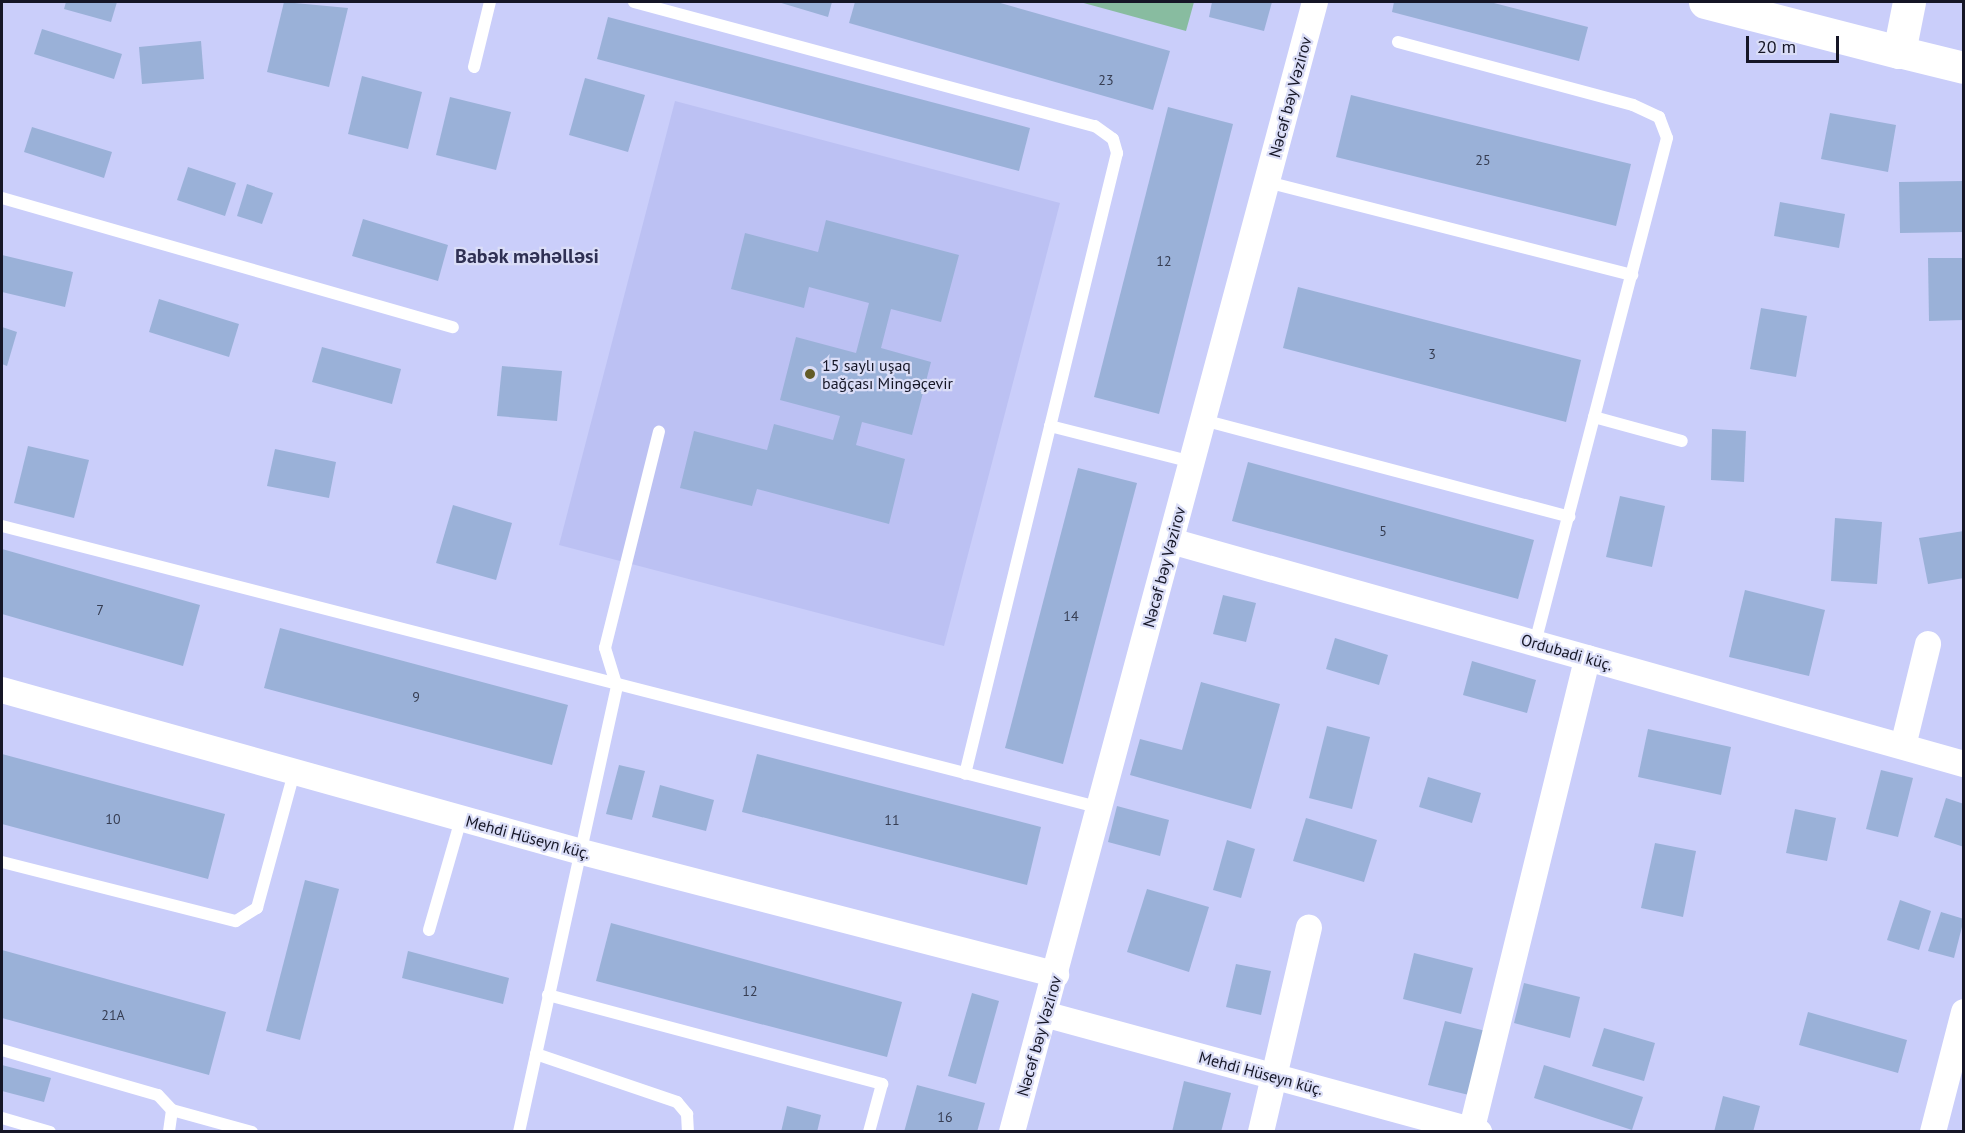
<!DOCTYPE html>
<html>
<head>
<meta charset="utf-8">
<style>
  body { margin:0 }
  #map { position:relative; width:1965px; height:1133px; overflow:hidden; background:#cacefa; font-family:"PT Sans",sans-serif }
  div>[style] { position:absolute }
  .built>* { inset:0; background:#bcc1f3 }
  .green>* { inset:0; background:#88bca0 }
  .building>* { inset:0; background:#9ab1d8 }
  .service>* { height:12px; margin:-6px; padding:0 6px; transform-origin:6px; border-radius:6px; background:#fff }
  .minor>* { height:26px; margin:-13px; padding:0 13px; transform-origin:13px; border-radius:13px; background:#fff }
  .tertiary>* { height:32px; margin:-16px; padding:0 16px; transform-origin:16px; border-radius:16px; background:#fff }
  .secondary>* { height:33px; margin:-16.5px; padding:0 16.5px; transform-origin:16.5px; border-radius:16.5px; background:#fff }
  .dots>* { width:16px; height:16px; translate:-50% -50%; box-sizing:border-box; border:3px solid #daddf7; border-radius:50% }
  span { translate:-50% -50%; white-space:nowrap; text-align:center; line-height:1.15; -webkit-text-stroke:4.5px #daddf7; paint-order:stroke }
  .number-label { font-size:14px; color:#363d52 }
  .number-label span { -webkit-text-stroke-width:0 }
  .street-label { font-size:16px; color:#151626 }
  .poi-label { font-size:16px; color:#151626 }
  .left { translate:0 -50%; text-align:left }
  .quarter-label { font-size:20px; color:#2f3053; font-weight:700 }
  .frame { position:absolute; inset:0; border:3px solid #151626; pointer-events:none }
  .scale { position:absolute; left:1746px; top:36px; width:93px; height:27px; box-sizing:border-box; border:3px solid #151626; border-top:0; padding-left:8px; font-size:18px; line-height:21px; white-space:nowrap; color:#151626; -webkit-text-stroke:4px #daddf7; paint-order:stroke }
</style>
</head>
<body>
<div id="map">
  <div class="built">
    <div style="clip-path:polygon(675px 101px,1060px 203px,944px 646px,559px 545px)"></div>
  </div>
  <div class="green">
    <div style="clip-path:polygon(1080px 2px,1194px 2px,1186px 31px)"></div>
  </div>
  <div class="building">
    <div style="clip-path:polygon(66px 2px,117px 2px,111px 22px,64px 9px)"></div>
    <div style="clip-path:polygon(284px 2px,348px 8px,329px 87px,267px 72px)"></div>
    <div style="clip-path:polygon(778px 2px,832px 2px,828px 17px)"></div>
    <div style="clip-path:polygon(855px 2px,997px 2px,1170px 51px,1153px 110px,849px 23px)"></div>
    <div style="clip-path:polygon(1212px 2px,1272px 2px,1264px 31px,1209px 17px)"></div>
    <div style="clip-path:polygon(1394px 2px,1490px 2px,1588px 27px,1579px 61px,1392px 12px)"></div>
    <div style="clip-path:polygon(608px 17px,1030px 128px,1019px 171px,597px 59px)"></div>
    <div style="clip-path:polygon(42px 29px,122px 54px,114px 79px,34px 54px)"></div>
    <div style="clip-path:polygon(201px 41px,204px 79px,142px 84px,139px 47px)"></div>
    <div style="clip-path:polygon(362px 76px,422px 92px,408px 149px,348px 134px)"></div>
    <div style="clip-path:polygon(585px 78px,645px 95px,628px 152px,569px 135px)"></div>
    <div style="clip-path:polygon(1351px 95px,1631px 164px,1616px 226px,1336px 157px)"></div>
    <div style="clip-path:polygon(450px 97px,511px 112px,496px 170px,436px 155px)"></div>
    <div style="clip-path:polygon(1168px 107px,1233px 124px,1159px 414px,1094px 397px)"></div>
    <div style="clip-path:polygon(1830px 113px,1896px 125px,1888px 172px,1821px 159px)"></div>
    <div style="clip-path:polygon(32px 127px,112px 152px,104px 178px,24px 152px)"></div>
    <div style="clip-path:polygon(188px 167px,236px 183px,225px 216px,177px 200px)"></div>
    <div style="clip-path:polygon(1964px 181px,1964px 232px,1900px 233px,1899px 182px)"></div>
    <div style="clip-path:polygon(247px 184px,273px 193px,262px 224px,237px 216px)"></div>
    <div style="clip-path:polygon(1780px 202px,1845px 214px,1839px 248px,1774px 236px)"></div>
    <div style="clip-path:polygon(363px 219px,448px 245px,438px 281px,352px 256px)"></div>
    <div style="clip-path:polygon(826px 220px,959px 255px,941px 322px,891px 309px,881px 348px,931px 362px,912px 435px,862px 422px,856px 445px,905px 459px,889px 524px,757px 489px,752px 506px,680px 488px,694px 431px,767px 450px,774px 424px,833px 440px,840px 416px,780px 400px,796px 337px,856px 353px,869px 303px,809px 287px,804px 308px,731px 289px,745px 233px,818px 252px)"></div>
    <div style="clip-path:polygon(2px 255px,73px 272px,65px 307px,2px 292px)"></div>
    <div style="clip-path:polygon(1928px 258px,1964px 258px,1964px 320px,1929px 321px)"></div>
    <div style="clip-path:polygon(1298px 287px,1581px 360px,1566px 422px,1283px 348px)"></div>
    <div style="clip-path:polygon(159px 299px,239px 324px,229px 357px,149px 332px)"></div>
    <div style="clip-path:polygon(1761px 308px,1807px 316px,1796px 377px,1750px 369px)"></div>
    <div style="clip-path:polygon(2px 327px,17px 332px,7px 366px,2px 364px)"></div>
    <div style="clip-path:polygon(322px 347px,401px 369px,392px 404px,312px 382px)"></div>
    <div style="clip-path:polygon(502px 366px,562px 371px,557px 421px,497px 416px)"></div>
    <div style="clip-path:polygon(1712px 429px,1746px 431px,1744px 482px,1711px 480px)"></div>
    <div style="clip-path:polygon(28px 446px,89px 460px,74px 518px,14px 503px)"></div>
    <div style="clip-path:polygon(275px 449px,336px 462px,329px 498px,267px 486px)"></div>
    <div style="clip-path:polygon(1248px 462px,1534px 540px,1518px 599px,1232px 521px)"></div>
    <div style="clip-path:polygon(1078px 468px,1137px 483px,1063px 764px,1005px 748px)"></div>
    <div style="clip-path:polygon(1620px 496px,1665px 506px,1652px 567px,1606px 557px)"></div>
    <div style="clip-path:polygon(453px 505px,512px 523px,496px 580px,436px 563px)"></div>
    <div style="clip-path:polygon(1835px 518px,1882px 522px,1877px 584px,1831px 581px)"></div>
    <div style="clip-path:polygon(1964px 531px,1964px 578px,1928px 584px,1919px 538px)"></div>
    <div style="clip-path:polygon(2px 549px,200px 605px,183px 666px,2px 614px)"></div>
    <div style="clip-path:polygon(1745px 590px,1825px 610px,1809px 676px,1729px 657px)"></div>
    <div style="clip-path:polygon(1223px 595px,1256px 603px,1246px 642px,1213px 634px)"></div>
    <div style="clip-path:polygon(280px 628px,568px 705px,552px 765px,264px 688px)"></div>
    <div style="clip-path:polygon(1335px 638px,1388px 655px,1379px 685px,1326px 669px)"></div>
    <div style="clip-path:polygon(1472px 661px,1536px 680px,1527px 713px,1463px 695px)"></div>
    <div style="clip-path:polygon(1201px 682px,1280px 704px,1251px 809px,1130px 775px,1140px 739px,1182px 750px)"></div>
    <div style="clip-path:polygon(1327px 726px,1370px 737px,1352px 809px,1309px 798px)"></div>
    <div style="clip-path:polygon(1648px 729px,1731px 747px,1721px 795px,1638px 777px)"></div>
    <div style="clip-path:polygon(2px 754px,225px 814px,208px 879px,2px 824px)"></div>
    <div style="clip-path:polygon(757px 754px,1041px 827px,1027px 885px,742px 812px)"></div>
    <div style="clip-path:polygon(619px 765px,645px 771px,632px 820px,606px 814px)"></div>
    <div style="clip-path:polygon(1881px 770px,1913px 778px,1898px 837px,1866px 829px)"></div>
    <div style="clip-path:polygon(1428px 777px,1481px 793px,1472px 823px,1419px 807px)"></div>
    <div style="clip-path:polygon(660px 785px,714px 800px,706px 831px,652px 817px)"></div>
    <div style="clip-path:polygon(1946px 798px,1964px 804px,1964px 847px,1934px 837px)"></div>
    <div style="clip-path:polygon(1117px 806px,1169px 820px,1160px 856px,1108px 842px)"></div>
    <div style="clip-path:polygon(1795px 809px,1836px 818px,1827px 861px,1786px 853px)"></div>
    <div style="clip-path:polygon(1306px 818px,1377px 840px,1364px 882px,1293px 861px)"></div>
    <div style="clip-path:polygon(1227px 840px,1255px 849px,1241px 898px,1213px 890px)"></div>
    <div style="clip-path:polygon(1655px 843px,1696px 851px,1683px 917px,1641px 908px)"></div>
    <div style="clip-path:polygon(305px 880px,339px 889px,300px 1040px,266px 1031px)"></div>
    <div style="clip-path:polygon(1147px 889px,1209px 907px,1189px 972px,1127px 952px)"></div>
    <div style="clip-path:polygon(1900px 900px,1931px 911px,1919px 950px,1887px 940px)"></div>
    <div style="clip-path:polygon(1941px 912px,1964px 919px,1954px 958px,1928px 951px)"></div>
    <div style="clip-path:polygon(611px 923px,902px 1002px,887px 1057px,596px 981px)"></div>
    <div style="clip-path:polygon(2px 950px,226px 1012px,209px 1075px,2px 1018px)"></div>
    <div style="clip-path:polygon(408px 951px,509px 978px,503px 1004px,402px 978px)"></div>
    <div style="clip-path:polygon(1414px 953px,1473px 968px,1461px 1014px,1403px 999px)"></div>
    <div style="clip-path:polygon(1236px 964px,1271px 971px,1261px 1015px,1226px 1007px)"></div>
    <div style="clip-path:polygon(1524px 983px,1580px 997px,1570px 1038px,1514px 1023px)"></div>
    <div style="clip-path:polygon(972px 993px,999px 1001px,976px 1084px,948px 1076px)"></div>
    <div style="clip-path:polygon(1808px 1012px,1907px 1040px,1898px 1073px,1799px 1045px)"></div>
    <div style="clip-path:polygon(1445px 1021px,1486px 1031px,1469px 1095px,1428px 1085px)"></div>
    <div style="clip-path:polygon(1604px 1028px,1655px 1043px,1644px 1081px,1592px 1066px)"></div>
    <div style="clip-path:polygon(2px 1065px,51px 1078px,44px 1102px,2px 1091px)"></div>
    <div style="clip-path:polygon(1544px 1065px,1643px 1097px,1632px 1130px,1534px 1098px)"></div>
    <div style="clip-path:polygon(1184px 1081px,1231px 1093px,1221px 1132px,1172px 1132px)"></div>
    <div style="clip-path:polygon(917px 1085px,985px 1103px,977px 1132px,904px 1132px)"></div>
    <div style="clip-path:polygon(1723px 1096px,1760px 1106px,1753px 1132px,1714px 1132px)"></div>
    <div style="clip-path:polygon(787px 1106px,821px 1115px,817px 1132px,781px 1132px)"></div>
  </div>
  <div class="service">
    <div style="left:634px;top:2px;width:477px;rotate:15.1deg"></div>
    <div style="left:1095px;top:126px;width:22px;rotate:36deg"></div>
    <div style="left:1113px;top:139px;width:15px;rotate:74deg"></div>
    <div style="left:1117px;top:153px;width:639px;rotate:103.75deg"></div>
    <div style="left:1398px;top:42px;width:243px;rotate:15deg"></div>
    <div style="left:1633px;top:105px;width:29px;rotate:25deg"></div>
    <div style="left:1659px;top:117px;width:22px;rotate:69deg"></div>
    <div style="left:1667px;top:138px;width:522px;rotate:104.65deg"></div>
    <div style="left:474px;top:67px;width:67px;rotate:-76.2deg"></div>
    <div style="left:1267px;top:182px;width:377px;rotate:14.3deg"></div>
    <div style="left:2px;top:198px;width:469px;rotate:16deg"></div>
    <div style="left:1594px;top:417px;width:91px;rotate:15.3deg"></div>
    <div style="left:1203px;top:420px;width:379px;rotate:14.8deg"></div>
    <div style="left:1050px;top:426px;width:146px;rotate:14.2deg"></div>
    <div style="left:2px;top:526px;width:1135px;rotate:14.39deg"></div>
    <div style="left:2px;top:862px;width:241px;rotate:14.2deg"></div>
    <div style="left:236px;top:921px;width:25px;rotate:-32deg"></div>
    <div style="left:257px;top:908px;width:140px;rotate:-74.7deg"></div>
    <div style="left:429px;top:930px;width:116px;rotate:-73.9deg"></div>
    <div style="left:548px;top:995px;width:346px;rotate:14.9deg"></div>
    <div style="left:882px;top:1084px;width:50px;rotate:105.2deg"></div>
    <div style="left:2px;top:1050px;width:162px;rotate:16.1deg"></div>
    <div style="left:158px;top:1095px;width:21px;rotate:47deg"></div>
    <div style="left:172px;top:1110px;width:22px;rotate:98deg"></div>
    <div style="left:536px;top:1054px;width:149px;rotate:18.8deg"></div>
    <div style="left:677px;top:1102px;width:16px;rotate:50deg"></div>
    <div style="left:687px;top:1114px;width:18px;rotate:87deg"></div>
    <div style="left:172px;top:1110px;width:83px;rotate:15.4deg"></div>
    <div style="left:2px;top:1118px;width:50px;rotate:16.3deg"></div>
    <div style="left:519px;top:1132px;width:456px;rotate:-77.6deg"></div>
    <div style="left:617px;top:687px;width:41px;rotate:-107.1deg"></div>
    <div style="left:605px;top:648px;width:223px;rotate:-76deg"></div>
  </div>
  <div class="minor">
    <div style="left:1171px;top:541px;width:824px;rotate:15.71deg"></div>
    <div style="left:2px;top:690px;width:598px;rotate:15.62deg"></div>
    <div style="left:578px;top:851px;width:494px;rotate:14.5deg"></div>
    <div style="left:1903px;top:746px;width:105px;rotate:-76.2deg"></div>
    <div style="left:1044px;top:1014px;width:451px;rotate:15.2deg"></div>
    <div style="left:1012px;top:1132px;width:1170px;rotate:-74.99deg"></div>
    <div style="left:1261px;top:1132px;width:210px;rotate:-76.8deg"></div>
    <div style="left:1471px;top:1132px;width:488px;rotate:-76.2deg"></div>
    <div style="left:1933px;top:1132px;width:124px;rotate:-75.5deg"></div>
  </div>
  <div class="tertiary">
    <div style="left:1899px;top:52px;width:67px;rotate:13.8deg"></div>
  </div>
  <div class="secondary">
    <div style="left:1705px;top:2px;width:200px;rotate:14.5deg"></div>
    <div style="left:1899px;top:52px;width:51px;rotate:-78.7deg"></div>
  </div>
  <div class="dots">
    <div style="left:810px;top:374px;background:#635b27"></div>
  </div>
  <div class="number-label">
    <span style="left:1106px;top:80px">23</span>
    <span style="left:1483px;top:160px">25</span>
    <span style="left:1164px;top:261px">12</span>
    <span style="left:1432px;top:354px">3</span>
    <span style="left:1383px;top:531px">5</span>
    <span style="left:100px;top:610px">7</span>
    <span style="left:1071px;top:616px">14</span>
    <span style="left:416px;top:697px">9</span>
    <span style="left:113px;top:819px">10</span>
    <span style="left:892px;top:820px">11</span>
    <span style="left:750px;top:991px">12</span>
    <span style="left:113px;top:1015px">21A</span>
    <span style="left:945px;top:1117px">16</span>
  </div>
  <div class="street-label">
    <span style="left:1290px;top:97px;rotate:-75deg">Nəcəf bəy Vəzirov</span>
    <span style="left:1164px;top:567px;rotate:-75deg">Nəcəf bəy Vəzirov</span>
    <span style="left:1567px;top:652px;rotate:16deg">Ordubadi küç.</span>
    <span style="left:528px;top:837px;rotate:15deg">Mehdi Hüseyn küç.</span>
    <span style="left:1039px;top:1036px;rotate:-74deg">Nəcəf bəy Vəzirov</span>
    <span style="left:1261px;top:1073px;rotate:15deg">Mehdi Hüseyn küç.</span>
  </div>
  <div class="poi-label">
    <span class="left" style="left:822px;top:374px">15 saylı uşaq<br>bağçası Mingəçevir</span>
  </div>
  <div class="quarter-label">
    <span style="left:527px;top:256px">Babək məhəlləsi</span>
  </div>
  <div class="frame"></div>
  <div class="scale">20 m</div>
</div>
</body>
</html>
